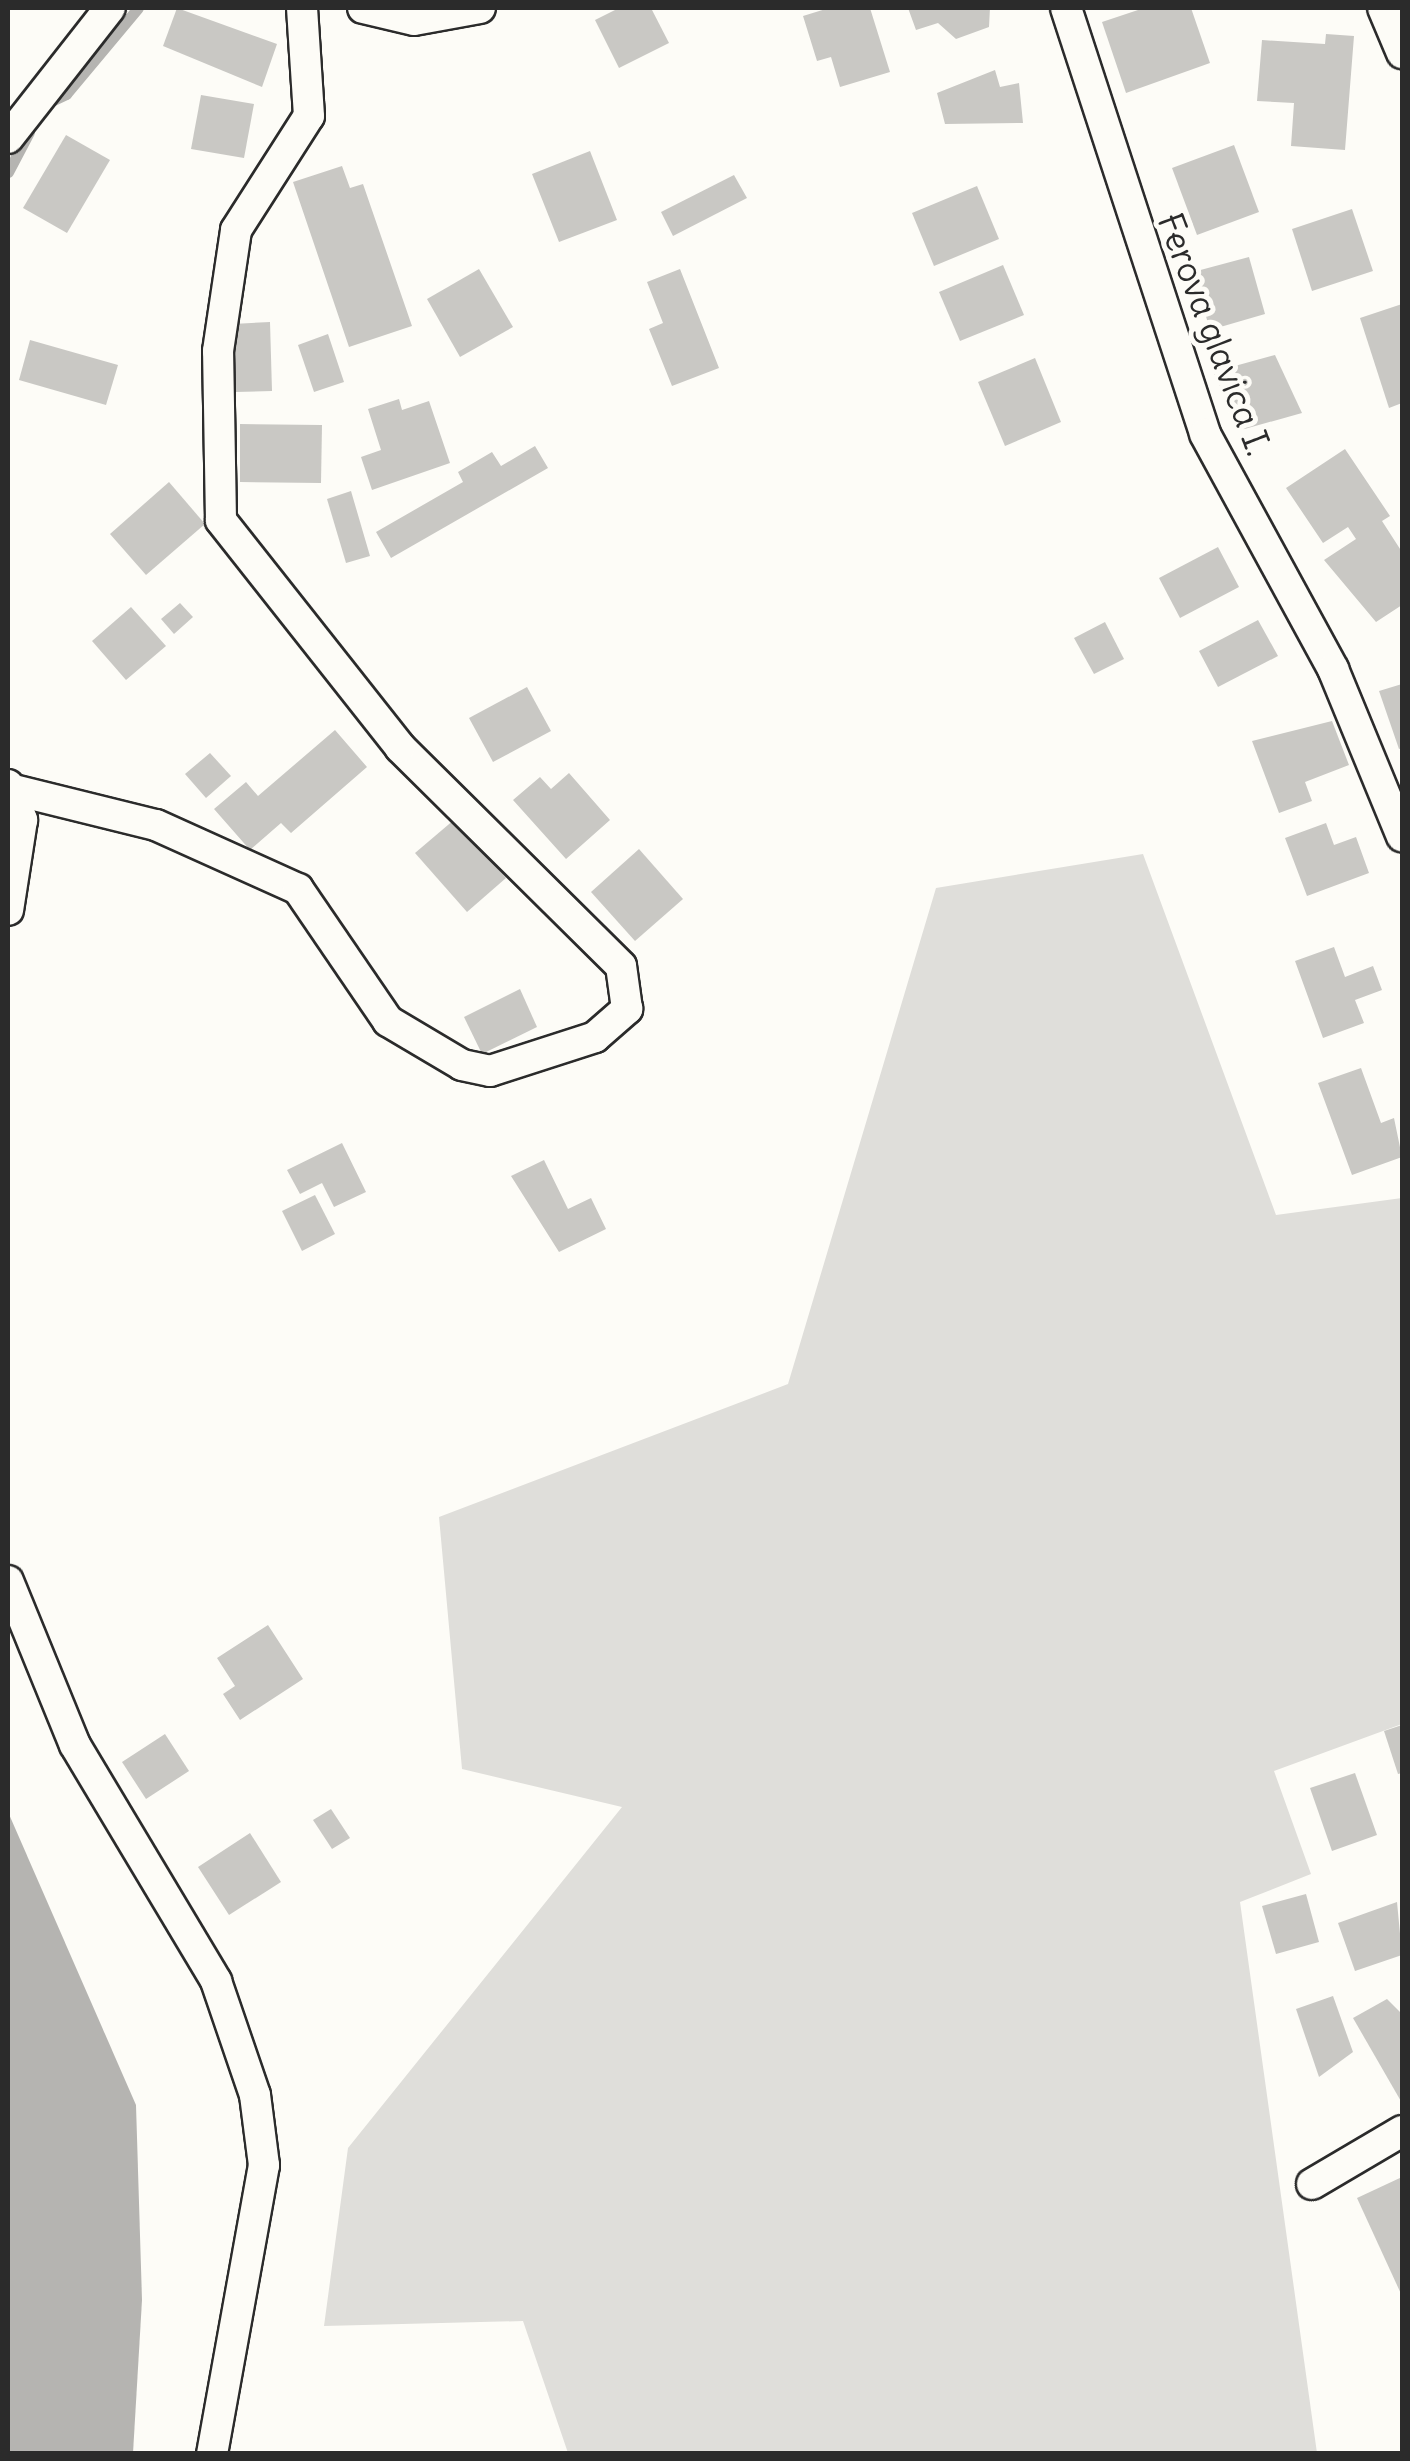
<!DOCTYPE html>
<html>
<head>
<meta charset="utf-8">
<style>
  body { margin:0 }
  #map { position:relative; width:1410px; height:2461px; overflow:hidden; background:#fdfcf7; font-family:Delius,sans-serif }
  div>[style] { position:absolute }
  .green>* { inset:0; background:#dfdeda }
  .water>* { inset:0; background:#b5b4b1 }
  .stream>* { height:11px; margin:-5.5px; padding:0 5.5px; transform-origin:5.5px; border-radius:5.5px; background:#b5b4b1 }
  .building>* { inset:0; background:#c9c8c4 }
  .roads { filter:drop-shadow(2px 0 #2b2b2b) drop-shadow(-2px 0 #2b2b2b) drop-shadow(0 2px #2b2b2b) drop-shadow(0 -2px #2b2b2b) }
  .minor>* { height:30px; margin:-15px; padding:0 15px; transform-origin:15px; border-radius:15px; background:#fdfcf7 }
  span { translate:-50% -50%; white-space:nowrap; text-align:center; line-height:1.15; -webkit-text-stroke:10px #fdfcf7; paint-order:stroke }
  .street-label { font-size:35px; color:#2b2b2b }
  .frame { position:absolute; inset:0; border:10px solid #2b2b2b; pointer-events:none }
</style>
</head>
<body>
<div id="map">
  <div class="green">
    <div style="clip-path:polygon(1143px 854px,1276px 1215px,1402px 1198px,1402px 1724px,1274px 1771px,1311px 1874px,1240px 1902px,1317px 2453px,568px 2453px,523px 2321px,324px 2326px,348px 2148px,622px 1807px,462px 1769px,439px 1517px,788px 1384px,936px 888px)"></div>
  </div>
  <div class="water">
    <div style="clip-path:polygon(8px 1812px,136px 2105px,142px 2300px,133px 2453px,8px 2453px)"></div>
  </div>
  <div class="stream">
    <div style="left:47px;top:103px;width:21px;rotate:-25deg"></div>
    <div style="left:66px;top:94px;width:112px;rotate:-50.1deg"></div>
    <div style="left:8px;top:172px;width:45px;rotate:-62.3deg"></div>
  </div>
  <div class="building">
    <div style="clip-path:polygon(177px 8px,277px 44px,262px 87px,163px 46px)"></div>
    <div style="clip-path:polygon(619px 8px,651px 8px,669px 43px,619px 68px,595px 20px)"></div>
    <div style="clip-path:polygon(829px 8px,870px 8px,890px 72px,840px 87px,831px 57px,817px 61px,803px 16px)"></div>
    <div style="clip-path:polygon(908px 8px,990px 8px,989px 27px,956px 39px,938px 23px,916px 30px)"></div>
    <div style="clip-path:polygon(1144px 8px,1191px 8px,1210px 63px,1126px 93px,1102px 22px)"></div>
    <div style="clip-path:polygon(1326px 34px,1354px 36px,1345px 150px,1291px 146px,1294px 103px,1257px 101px,1262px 40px,1325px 44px)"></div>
    <div style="clip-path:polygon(995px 70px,1000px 87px,1019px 83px,1023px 123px,945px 124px,937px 93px)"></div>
    <div style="clip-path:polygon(201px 95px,254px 104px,244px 158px,191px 149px)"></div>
    <div style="clip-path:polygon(66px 135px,110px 160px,67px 233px,23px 208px)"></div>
    <div style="clip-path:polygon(1234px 145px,1259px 212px,1197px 235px,1172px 168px)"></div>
    <div style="clip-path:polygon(590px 151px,617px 220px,559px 242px,532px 174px)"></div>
    <div style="clip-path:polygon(342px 166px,350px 188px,363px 184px,412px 326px,349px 347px,293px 182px)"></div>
    <div style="clip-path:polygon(734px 175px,747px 198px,673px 236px,661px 212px)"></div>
    <div style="clip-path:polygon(977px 186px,999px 239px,934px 266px,912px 213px)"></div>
    <div style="clip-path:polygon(1352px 209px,1373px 271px,1312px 291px,1292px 229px)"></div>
    <div style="clip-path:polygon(1249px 257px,1265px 314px,1210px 330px,1193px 272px)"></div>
    <div style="clip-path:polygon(1003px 265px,1024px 315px,960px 341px,939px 292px)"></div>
    <div style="clip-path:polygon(479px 269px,513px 327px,460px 357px,427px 299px)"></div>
    <div style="clip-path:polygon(680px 269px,719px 368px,672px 386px,649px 329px,663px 323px,647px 282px)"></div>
    <div style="clip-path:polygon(1402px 304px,1402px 403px,1389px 408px,1360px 318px)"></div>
    <div style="clip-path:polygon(270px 322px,272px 391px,235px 392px,233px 324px)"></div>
    <div style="clip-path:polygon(328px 334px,344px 382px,314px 392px,298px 345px)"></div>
    <div style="clip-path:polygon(30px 340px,118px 365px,106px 405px,19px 380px)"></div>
    <div style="clip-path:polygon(1275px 355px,1302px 413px,1241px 430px,1213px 372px)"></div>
    <div style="clip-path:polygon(1035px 358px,1061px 422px,1005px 446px,978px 382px)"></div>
    <div style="clip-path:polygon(399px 399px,402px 410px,429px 401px,450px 463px,372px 490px,361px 457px,381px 450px,368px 409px)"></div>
    <div style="clip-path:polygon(240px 424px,322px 425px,321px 483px,240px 482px)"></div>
    <div style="clip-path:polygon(535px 446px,548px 468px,391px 558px,376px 532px,463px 482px,458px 472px,492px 452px,501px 466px)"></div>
    <div style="clip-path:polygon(1345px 449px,1390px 516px,1382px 521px,1402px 552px,1402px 605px,1376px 622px,1324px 560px,1356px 539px,1348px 527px,1323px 543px,1286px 488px)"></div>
    <div style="clip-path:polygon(169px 482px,205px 524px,146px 575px,110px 534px)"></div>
    <div style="clip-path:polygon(351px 491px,370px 556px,346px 563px,327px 499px)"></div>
    <div style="clip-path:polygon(1218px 547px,1239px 587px,1180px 618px,1159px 578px)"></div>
    <div style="clip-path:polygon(180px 603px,193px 617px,174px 634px,161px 619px)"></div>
    <div style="clip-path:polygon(131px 607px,166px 646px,126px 680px,92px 641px)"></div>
    <div style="clip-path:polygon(1258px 620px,1278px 656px,1218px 687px,1199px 651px)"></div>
    <div style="clip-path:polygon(1105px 622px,1124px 659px,1094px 674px,1074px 638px)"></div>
    <div style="clip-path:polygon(1402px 684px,1402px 748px,1399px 749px,1379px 691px)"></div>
    <div style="clip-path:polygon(527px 687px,551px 731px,493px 762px,469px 718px)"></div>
    <div style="clip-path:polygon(1332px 721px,1349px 765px,1305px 782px,1312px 801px,1279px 813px,1252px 741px)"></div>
    <div style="clip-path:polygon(335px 730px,367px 767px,291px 833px,281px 823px,250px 850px,214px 809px,246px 782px,258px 796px)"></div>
    <div style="clip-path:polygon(210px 753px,231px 776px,206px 798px,185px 774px)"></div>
    <div style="clip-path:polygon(569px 773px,610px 820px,566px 859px,513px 800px,540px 777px,551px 789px)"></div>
    <div style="clip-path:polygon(455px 819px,506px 878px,467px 912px,415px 853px)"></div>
    <div style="clip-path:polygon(1326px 823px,1334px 845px,1356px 837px,1369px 873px,1307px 896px,1285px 838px)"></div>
    <div style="clip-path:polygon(639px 849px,683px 899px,635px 941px,591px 892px)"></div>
    <div style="clip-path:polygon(1334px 947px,1345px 977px,1373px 966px,1382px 990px,1355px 1000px,1364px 1023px,1323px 1038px,1295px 961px)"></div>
    <div style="clip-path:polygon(520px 989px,537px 1027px,482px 1054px,464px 1017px)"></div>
    <div style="clip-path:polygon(1361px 1068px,1381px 1123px,1394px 1118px,1402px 1157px,1352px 1175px,1318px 1083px)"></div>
    <div style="clip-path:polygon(342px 1143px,366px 1192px,334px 1207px,322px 1183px,300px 1194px,287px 1170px)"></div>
    <div style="clip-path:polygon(544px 1160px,568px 1209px,591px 1198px,606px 1229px,559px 1252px,511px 1176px)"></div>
    <div style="clip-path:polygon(315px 1195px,335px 1234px,302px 1251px,282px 1211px)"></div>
    <div style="clip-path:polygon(268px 1625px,303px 1679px,240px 1720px,223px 1694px,235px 1686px,217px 1658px)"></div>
    <div style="clip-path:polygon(1402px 1725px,1402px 1773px,1398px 1774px,1384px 1731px)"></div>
    <div style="clip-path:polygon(165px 1734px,189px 1771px,146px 1799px,122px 1762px)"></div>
    <div style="clip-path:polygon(1355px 1773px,1377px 1835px,1332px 1851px,1310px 1788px)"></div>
    <div style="clip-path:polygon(331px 1809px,350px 1838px,332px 1849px,313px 1820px)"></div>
    <div style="clip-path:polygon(250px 1833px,281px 1882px,229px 1915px,198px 1867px)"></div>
    <div style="clip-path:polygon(1306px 1894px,1319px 1942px,1276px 1954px,1262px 1906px)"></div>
    <div style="clip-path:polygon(1397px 1902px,1402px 1955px,1355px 1971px,1338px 1923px)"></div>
    <div style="clip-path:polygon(1333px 1996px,1353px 2052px,1319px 2077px,1296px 2009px)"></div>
    <div style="clip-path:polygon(1387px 1999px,1402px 2014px,1402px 2103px,1353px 2018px)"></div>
    <div style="clip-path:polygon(1402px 2177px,1402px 2296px,1357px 2198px)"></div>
  </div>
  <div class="roads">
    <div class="minor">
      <div style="left:363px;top:8px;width:52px;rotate:13.2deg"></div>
      <div style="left:414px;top:20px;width:67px;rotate:-10.3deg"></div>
      <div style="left:1066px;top:8px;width:448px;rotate:71.9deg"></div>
      <div style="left:1205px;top:434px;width:268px;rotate:61.4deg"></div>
      <div style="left:1333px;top:669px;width:181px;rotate:67.6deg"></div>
      <div style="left:1383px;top:8px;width:49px;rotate:67.1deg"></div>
      <div style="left:8px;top:138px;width:165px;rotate:-51.9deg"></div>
      <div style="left:8px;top:785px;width:38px;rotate:68deg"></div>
      <div style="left:22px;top:820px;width:91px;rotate:98.8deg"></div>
      <div style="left:10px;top:789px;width:150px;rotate:13.9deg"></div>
      <div style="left:156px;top:825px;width:156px;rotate:24.3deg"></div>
      <div style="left:298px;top:889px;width:160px;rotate:55.7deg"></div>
      <div style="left:388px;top:1021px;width:86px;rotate:30.7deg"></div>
      <div style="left:462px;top:1065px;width:29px;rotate:12deg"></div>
      <div style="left:490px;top:1071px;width:110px;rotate:-17.9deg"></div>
      <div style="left:595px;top:1037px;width:43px;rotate:-41.2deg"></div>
      <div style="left:627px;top:1009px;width:43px;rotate:-97.9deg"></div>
      <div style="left:621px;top:966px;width:311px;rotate:-135.3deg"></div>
      <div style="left:400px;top:747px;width:289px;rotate:-128.3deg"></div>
      <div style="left:221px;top:520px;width:169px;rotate:-91deg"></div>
      <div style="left:218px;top:351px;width:122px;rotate:-81.5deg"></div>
      <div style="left:236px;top:230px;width:135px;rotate:-57.4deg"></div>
      <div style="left:309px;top:116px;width:108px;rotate:-93.7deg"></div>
      <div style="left:8px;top:1581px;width:177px;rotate:67.8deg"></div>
      <div style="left:75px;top:1745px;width:275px;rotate:59.1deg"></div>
      <div style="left:216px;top:1981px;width:120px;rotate:71.1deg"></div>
      <div style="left:255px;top:2095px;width:71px;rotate:82.7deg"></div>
      <div style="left:264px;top:2165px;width:294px;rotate:100.2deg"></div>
      <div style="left:1312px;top:2184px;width:104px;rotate:-30.5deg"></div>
    </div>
  </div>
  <div class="street-label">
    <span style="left:1215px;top:334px;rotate:69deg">Ferova glavica I.</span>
  </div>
  <div class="frame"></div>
</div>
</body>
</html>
